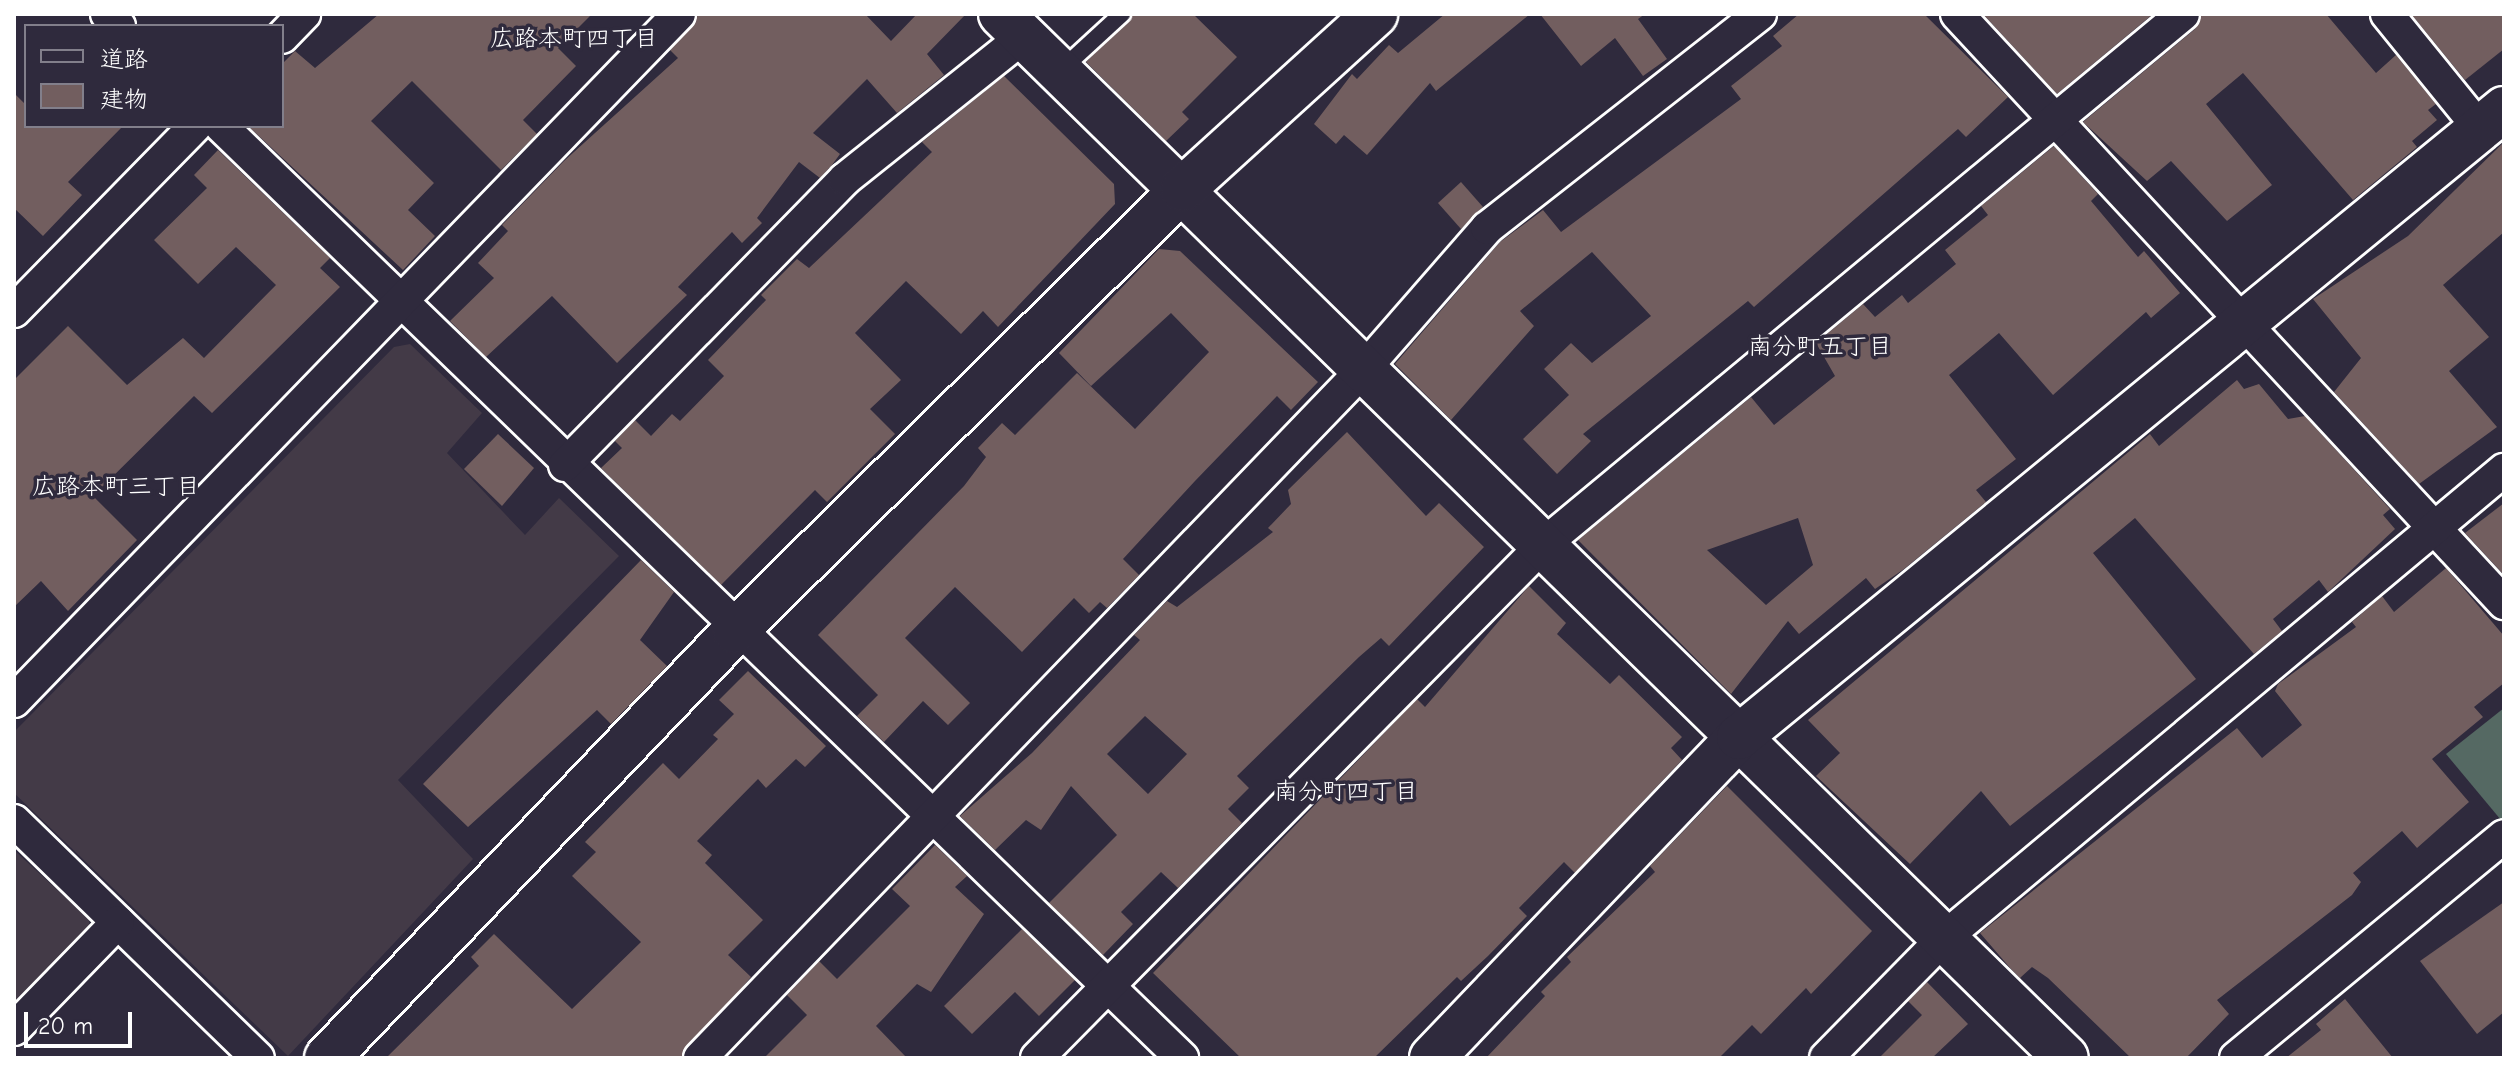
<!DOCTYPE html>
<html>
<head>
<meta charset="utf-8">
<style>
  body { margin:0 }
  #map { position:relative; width:2518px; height:1072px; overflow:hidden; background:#2f2a3d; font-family:"Comic Neue","Klee One",sans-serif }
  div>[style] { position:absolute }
  .built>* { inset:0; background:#433a47 }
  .green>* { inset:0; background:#556963 }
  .building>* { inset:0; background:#725e5f }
  .roads { filter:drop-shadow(2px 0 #fff) drop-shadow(-2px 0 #fff) drop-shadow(0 2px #fff) drop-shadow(0 -2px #fff) }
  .lane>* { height:16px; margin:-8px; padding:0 8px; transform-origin:8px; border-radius:8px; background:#2f2a3d }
  .street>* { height:32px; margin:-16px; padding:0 16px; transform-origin:16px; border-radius:16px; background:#2f2a3d }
  .secondary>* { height:44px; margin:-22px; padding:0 22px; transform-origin:22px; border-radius:22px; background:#2f2a3d }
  span { translate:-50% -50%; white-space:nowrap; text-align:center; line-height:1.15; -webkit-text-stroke:7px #2f2a3d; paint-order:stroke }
  .neighbourhood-label { font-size:24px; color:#fff }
  .frame { position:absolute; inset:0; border:16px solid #fff; pointer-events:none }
  .legend { position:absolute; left:24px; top:24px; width:260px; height:104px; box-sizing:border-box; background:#2f2a3d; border:2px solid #827f8b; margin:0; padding:10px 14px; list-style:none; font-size:24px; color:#fff }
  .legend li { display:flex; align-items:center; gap:16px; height:40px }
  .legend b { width:40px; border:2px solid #827f8b }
  .scale { position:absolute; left:24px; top:1012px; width:108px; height:36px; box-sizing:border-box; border:4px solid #fff; border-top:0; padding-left:10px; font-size:24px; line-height:28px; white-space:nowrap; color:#fff; -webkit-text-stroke:6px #2f2a3d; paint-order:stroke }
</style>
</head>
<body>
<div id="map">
  <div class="built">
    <div style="clip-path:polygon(410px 344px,482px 413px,447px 453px,525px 535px,559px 498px,619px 556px,398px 780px,473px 859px,288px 1056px,14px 793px,14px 732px,394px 347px)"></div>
    <div style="clip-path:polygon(14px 850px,89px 919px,90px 934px,14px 1012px)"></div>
  </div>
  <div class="green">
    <div style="clip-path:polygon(2504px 708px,2504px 818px,2501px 820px,2446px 754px)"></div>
  </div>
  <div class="building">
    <div style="clip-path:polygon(379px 14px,592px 14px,558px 48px,576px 66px,523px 120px,537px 134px,501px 170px,412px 81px,371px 121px,434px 183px,408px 210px,435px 236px,403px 270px,248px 126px,282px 126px,282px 64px,295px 51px,315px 68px)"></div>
    <div style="clip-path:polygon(697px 14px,865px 14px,891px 41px,917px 14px,966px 14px,927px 54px,944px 75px,897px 113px,867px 79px,813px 133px,840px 154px,832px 165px,820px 178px,799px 162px,757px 218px,762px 223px,742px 243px,732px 232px,678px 287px,687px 295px,617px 363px,552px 296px,486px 357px,450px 321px,494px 278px,478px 263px,508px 231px,502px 225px,564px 161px,678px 58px,670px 50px)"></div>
    <div style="clip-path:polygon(1133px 14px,1193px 14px,1237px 57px,1182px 112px,1189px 119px,1166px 141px,1086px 62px)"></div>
    <div style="clip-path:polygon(1445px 14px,1530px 14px,1436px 91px,1430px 83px,1367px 155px,1344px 135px,1336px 144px,1314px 124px,1352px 74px,1357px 79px,1389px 45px,1398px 53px)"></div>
    <div style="clip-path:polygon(1540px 14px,1645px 14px,1638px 19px,1667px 59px,1643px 76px,1615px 38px,1581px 66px)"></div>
    <div style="clip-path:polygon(1799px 14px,1924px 14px,2008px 97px,1966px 137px,1958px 129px,1754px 307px,1748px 301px,1583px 434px,1591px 441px,1557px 474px,1523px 439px,1569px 395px,1544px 369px,1571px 343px,1592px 363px,1651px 316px,1592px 252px,1520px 311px,1534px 326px,1451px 420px,1395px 364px,1438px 314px,1500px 242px,1543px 210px,1561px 232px,1741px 99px,1731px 86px,1782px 46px,1773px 36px)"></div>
    <div style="clip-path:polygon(1983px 14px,2153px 14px,2057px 94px)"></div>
    <div style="clip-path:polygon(2202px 14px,2326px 14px,2376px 73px,2396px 55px,2436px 104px,2428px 110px,2437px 120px,2412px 141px,2417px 147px,2353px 200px,2243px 73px,2206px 104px,2272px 185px,2227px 221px,2171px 161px,2147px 181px,2083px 122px,2195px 29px)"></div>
    <div style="clip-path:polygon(2411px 14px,2504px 14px,2504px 49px,2465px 80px)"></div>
    <div style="clip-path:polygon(1004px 76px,1114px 184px,1115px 204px,998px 327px,983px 311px,961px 334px,906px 281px,855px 333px,901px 380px,870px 409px,895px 434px,827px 502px,815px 490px,721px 585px,601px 468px,622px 448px,615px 441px,635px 420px,651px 436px,672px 414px,680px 421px,724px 376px,708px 360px,766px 300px,761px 295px,797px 259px,809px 268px,932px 152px,922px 142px)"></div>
    <div style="clip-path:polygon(14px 93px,26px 105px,26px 126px,123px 126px,68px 182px,82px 195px,43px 236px,14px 208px)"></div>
    <div style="clip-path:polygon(2504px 142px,2504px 232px,2443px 285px,2489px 337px,2449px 371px,2497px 427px,2419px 484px,2334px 392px,2361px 358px,2313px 299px,2408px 236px)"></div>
    <div style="clip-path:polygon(evenodd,2054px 146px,2098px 194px,2091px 201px,2138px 257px,2144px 251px,2180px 293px,2151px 318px,2146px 312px,2053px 395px,1999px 333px,1949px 375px,2016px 459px,1976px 490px,1986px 502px,1904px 569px,1875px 589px,1866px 578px,1799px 634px,1788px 621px,1731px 694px,1578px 540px,1751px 397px,1774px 425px,1835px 376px,1816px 343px,1863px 304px,1875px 317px,1902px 295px,1908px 303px,1956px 264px,1945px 250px,1988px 215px,1981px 206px,2054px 146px,1798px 518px,1813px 565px,1766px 605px,1707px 550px,1798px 518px)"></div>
    <div style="clip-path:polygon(218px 150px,330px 258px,320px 268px,340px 287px,212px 413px,194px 396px,93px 496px,137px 540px,68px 611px,41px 581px,14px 607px,14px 380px,68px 326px,127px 385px,183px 338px,204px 358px,276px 285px,236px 247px,198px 284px,154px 240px,207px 188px,194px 175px)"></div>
    <div style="clip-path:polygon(1461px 182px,1483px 207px,1461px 229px,1438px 203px)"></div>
    <div style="clip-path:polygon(1159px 249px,1180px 251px,1318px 382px,1291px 410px,1277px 396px,1195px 481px,1123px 559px,1139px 575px,1107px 608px,1100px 602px,1089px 613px,1074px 598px,1022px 652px,955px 587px,905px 638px,970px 703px,948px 725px,923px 701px,884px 742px,857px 716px,878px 695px,818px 635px,964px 486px,986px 457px,978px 448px,1002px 423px,1015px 435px,1077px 373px,1135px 429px,1209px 352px,1171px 313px,1091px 386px,1059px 353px)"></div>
    <div style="clip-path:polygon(2237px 380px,2244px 389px,2259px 384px,2288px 419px,2305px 416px,2390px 509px,2383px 515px,2395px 529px,2328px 592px,2319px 580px,2273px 619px,2282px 631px,2254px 654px,2135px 518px,2093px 553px,2196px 679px,2010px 826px,1981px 791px,1910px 864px,1816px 776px,1840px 753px,1808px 720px,2150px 434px,2159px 446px)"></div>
    <div style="clip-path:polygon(evenodd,1347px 432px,1426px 516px,1439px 503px,1484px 547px,1389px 646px,1381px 638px,1359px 657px,1237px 776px,1249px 788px,1228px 809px,1242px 823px,1178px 888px,1161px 872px,1121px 912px,1133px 924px,1103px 955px,1049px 903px,1117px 835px,1071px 786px,1041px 830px,1026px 820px,995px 850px,960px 816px,1032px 753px,1140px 640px,1134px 635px,1167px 601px,1177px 607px,1273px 532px,1268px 528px,1291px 504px,1288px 490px,1347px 432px,1145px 716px,1187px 754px,1148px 794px,1107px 754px,1145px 716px)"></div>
    <div style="clip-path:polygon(498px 434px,534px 468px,502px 506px,464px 469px)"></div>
    <div style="clip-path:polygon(2504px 503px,2504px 575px,2465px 533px)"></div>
    <div style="clip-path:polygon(641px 560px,674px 592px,640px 640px,667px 666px,611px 724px,597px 710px,468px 827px,423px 784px)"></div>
    <div style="clip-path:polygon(2446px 568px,2504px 636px,2504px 683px,2474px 707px,2483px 717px,2432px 759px,2469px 802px,2417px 848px,2402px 831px,2353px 873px,2361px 882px,2352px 895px,2217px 1000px,2229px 1014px,2186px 1058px,2131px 1058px,2048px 978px,2032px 967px,2020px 978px,2011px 969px,1980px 933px,2237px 728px,2262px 758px,2302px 725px,2275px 691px,2278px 684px,2356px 627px,2352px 622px,2382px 596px,2394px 612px)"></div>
    <div style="clip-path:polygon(1529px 586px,1566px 623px,1557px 634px,1610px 684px,1619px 675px,1682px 737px,1671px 748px,1682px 760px,1575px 873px,1564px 862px,1519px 908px,1527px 916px,1488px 956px,1461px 981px,1457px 977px,1374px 1058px,1241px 1058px,1153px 973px,1417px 699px,1425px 707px)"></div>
    <div style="clip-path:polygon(748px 671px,826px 746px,805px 767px,796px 759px,766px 788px,758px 779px,697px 841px,712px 855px,705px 863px,763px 920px,728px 955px,751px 977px,682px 1058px,386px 1058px,479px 966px,471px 957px,494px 934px,572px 1009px,641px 942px,572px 876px,596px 852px,585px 842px,663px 763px,679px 779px,718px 739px,713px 735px,734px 714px,719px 700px)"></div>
    <div style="clip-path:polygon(1727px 786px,1872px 931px,1811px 994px,1806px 988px,1761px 1034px,1752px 1025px,1719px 1058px,1486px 1058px,1545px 996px,1541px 992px,1571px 962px,1567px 957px,1655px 872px,1650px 866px)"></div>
    <div style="clip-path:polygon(935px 845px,967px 876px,955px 887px,984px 914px,931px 992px,917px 984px,876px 1026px,907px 1058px,764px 1058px,807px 1015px,787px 995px,819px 961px,837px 979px,910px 906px,892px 889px)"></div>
    <div style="clip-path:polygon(2504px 902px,2504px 1012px,2477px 1034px,2420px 961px)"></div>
    <div style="clip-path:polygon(1022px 929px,1075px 980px,1039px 1016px,1015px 992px,972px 1034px,944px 1006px)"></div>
    <div style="clip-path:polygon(1927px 982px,1968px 1024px,1932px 1058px,1879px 1058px,1922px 1015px,1908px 1001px)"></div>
    <div style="clip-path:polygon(2345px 999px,2393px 1058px,2286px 1058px,2321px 1030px,2316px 1024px)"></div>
  </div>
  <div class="roads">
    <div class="lane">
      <div style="left:1061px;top:70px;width:83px;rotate:-42.6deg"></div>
    </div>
    <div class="street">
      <div style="left:107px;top:14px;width:17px;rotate:45deg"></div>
      <div style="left:1957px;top:14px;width:804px;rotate:47.12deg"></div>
      <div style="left:2387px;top:14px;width:148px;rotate:51deg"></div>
      <div style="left:282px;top:37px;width:32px;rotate:-46deg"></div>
      <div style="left:221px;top:126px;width:1339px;rotate:44.12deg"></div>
      <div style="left:14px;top:311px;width:259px;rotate:-45.6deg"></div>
      <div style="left:565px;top:465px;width:400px;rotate:-45.6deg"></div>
      <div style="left:845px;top:179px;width:229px;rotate:-38.6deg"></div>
      <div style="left:14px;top:701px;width:956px;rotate:-45.93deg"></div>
      <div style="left:14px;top:821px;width:340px;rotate:44.2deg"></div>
      <div style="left:14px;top:1029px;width:149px;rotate:-45.8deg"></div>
      <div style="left:700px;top:1058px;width:958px;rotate:-46.06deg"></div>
      <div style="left:1365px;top:368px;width:186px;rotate:-48.9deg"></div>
      <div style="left:1487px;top:228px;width:347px;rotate:-38.1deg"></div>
      <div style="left:1037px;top:1058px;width:722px;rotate:-45.39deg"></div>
      <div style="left:1544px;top:544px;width:830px;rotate:-39.67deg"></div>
      <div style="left:1826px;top:1058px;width:168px;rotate:-45.5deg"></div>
      <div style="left:1944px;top:938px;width:730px;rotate:-39.89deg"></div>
      <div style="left:2236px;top:1058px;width:348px;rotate:-39.6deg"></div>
    </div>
    <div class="secondary">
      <div style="left:1001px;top:14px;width:1491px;rotate:44.43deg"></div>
      <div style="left:327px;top:1058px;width:591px;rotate:-46.3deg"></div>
      <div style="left:735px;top:631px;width:629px;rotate:-44.61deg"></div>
      <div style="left:1183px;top:189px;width:260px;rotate:-42.3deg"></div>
      <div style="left:1432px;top:1058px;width:444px;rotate:-46.3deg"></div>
      <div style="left:1739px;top:737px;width:990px;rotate:-39.38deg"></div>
    </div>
  </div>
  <div class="neighbourhood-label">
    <span style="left:574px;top:39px">広路本町四丁目</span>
    <span style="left:1820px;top:347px">南分町五丁目</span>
    <span style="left:116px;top:487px">広路本町三丁目</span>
    <span style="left:1346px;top:792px">南分町四丁目</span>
  </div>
  <div class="frame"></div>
  <ul class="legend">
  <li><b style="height:10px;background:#2f2a3d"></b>道路</li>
  <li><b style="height:22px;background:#725e5f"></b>建物</li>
  </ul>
  <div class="scale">20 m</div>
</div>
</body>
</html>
